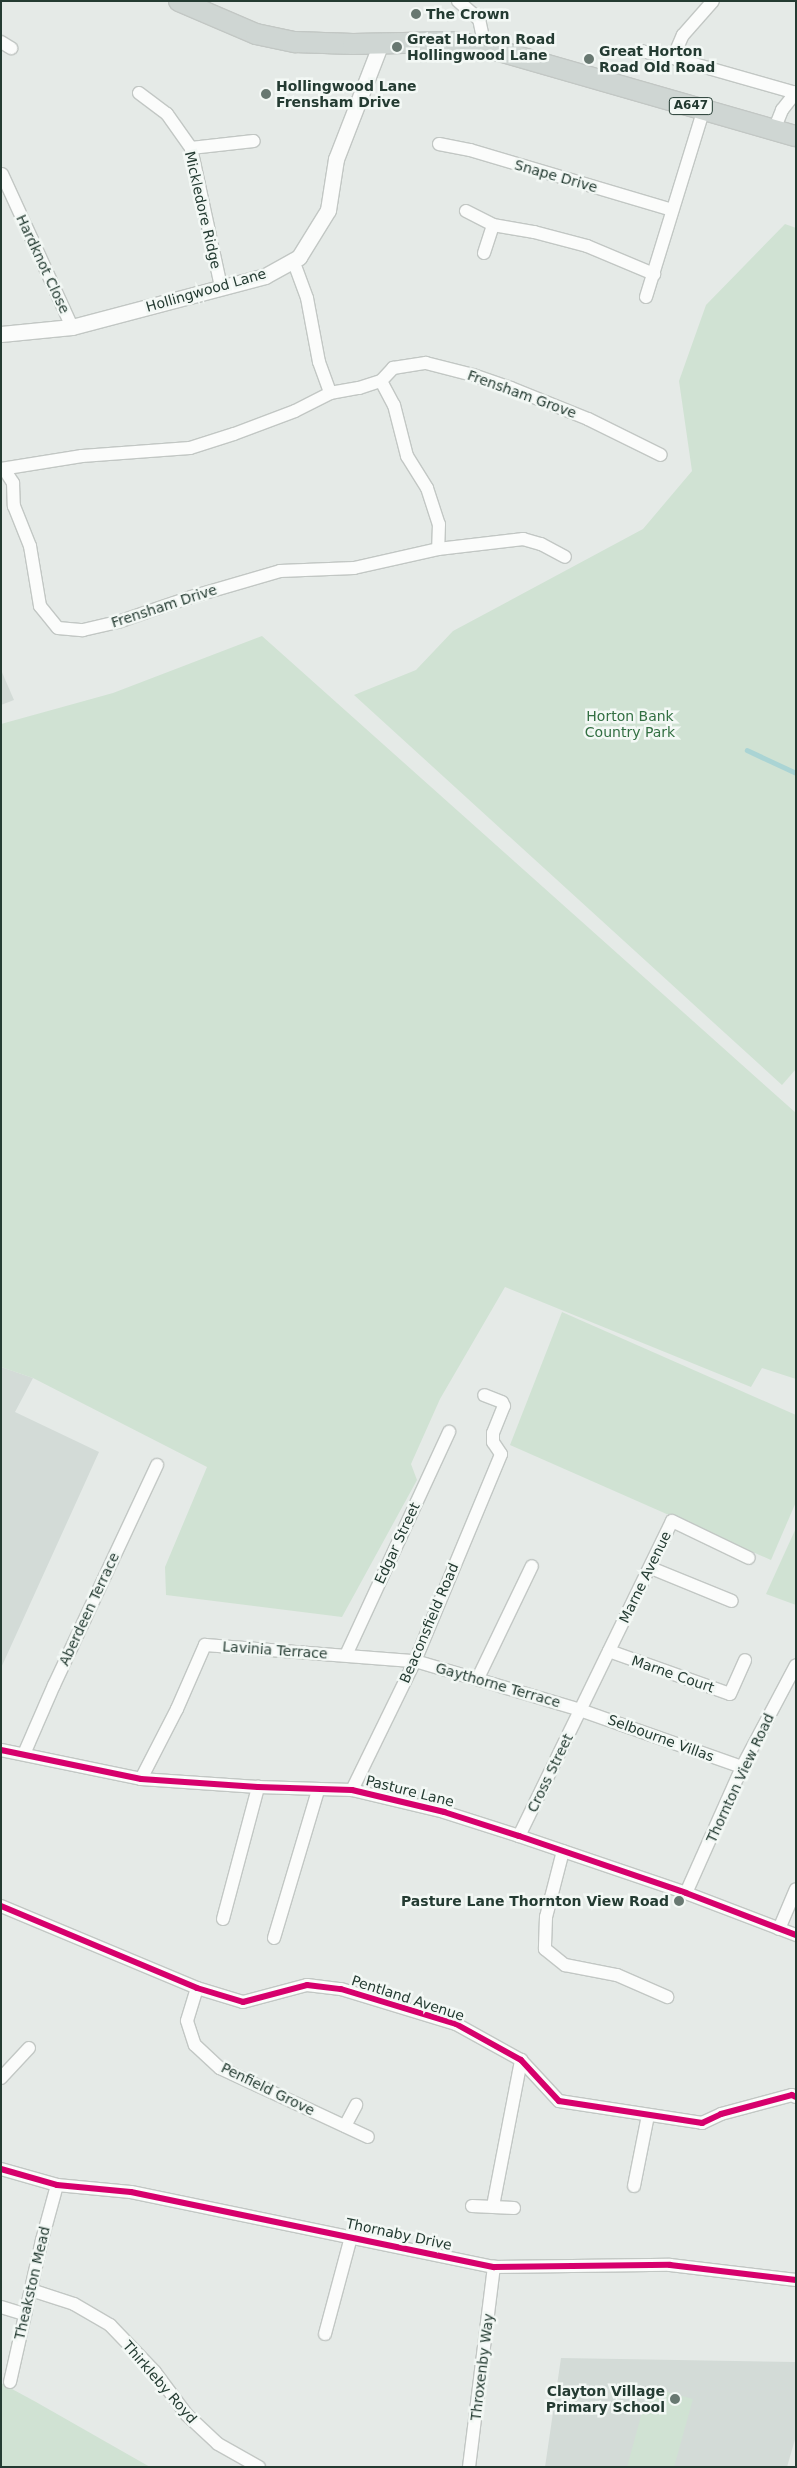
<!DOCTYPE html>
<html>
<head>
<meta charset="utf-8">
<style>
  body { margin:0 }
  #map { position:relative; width:797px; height:2468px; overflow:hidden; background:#e5eae7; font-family:"DejaVu Sans",sans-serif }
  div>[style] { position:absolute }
  .built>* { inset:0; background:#d3dbd7 }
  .green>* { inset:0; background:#d0e2d3 }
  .stream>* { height:4.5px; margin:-2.25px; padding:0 2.25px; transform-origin:2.25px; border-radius:2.25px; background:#aad4d4 }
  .roads { filter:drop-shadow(1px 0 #c2c7c4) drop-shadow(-1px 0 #c2c7c4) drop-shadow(0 1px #c2c7c4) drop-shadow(0 -1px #c2c7c4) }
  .minor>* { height:12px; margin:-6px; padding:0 6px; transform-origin:6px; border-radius:6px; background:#fbfcfb }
  .tertiary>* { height:15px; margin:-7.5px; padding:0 7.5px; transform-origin:7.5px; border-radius:7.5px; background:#fbfcfb }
  .primary>* { height:20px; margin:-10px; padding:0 10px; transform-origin:10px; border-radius:10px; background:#cfd6d3 }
  .cycleway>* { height:6px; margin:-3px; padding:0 3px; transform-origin:3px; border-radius:3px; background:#d6006c }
  .dots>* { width:14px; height:14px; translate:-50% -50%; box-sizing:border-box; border:2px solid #f3f8f5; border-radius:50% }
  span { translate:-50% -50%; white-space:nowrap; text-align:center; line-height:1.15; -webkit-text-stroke:5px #f3f8f5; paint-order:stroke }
  .shield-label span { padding:1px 4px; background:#f3f8f5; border:1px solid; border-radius:4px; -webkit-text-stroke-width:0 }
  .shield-label { font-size:12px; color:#243b32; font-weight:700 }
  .poi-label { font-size:14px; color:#243b32; font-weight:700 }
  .left { translate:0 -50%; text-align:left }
  .right { translate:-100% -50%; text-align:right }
  .street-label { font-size:14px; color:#243b32 }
  .park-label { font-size:14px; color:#326f42 }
  .frame { position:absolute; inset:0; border:2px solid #243b32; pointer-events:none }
</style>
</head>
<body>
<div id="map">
  <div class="built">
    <div style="clip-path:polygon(1px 670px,14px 700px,1px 705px)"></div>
    <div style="clip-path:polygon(1px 1367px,33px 1378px,15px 1412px,99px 1452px,1px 1668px)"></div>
    <div style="clip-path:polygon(561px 2358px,796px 2362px,796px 2436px,787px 2467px,545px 2467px)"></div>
  </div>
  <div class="green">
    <div style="clip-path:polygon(785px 224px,796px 228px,796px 1069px,782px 1085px,354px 695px,416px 670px,453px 631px,643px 529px,692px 471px,679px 381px,706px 305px)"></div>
    <div style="clip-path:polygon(262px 636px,796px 1113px,796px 1379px,762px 1368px,751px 1387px,505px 1287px,440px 1399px,411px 1464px,417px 1480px,342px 1617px,166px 1595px,165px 1567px,207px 1467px,33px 1378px,1px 1367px,1px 724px,113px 693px)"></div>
    <div style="clip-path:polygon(562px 1312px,796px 1415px,796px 1502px,771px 1560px,510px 1445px)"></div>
    <div style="clip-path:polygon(796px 1528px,796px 1605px,766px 1594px)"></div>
    <div style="clip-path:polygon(1px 2383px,36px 2402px,150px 2467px,1px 2467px)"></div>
    <div style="clip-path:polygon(649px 2387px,693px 2399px,674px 2467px,627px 2467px)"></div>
  </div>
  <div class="stream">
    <div style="left:747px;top:750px;width:54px;rotate:25.1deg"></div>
  </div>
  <div class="roads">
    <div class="minor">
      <div style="left:458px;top:1px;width:28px;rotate:41deg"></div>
      <div style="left:479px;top:19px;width:29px;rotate:78deg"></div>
      <div style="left:1px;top:42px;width:12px;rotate:31deg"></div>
      <div style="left:641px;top:51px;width:33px;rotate:12deg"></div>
      <div style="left:673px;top:58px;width:128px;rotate:15.9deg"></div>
      <div style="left:673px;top:58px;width:25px;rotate:-67deg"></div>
      <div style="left:683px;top:35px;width:45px;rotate:-48.6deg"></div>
      <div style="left:139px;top:93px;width:35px;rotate:37deg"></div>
      <div style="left:167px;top:114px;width:42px;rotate:54.8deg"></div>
      <div style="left:191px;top:148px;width:142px;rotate:77.8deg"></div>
      <div style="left:774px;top:130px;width:22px;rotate:-68deg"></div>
      <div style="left:782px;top:110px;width:23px;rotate:-52deg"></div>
      <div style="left:439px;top:144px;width:32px;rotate:11deg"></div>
      <div style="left:470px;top:150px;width:211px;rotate:16.5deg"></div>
      <div style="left:191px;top:148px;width:63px;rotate:-6.3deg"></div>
      <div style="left:2px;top:174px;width:168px;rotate:65.4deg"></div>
      <div style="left:466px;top:211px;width:30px;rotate:27deg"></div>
      <div style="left:493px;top:225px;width:42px;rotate:9.7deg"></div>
      <div style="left:534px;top:232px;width:55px;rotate:14.8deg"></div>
      <div style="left:587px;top:246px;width:73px;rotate:22.7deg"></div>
      <div style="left:484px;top:253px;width:29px;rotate:-72deg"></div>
      <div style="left:293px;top:260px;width:40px;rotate:69.8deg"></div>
      <div style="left:307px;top:298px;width:65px;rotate:79.4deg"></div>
      <div style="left:319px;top:362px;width:33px;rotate:70deg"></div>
      <div style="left:646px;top:297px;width:197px;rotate:-72.9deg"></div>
      <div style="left:381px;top:381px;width:27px;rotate:62deg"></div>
      <div style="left:394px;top:405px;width:53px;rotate:75.7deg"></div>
      <div style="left:407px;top:456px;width:38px;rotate:58deg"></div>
      <div style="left:427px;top:488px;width:38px;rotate:72deg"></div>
      <div style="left:439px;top:524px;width:25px;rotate:92deg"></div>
      <div style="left:438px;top:549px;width:86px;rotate:-6.7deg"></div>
      <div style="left:523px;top:539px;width:19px;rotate:16deg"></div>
      <div style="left:541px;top:544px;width:27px;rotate:28deg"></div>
      <div style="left:1px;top:469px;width:82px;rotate:-9.1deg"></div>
      <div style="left:82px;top:456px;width:108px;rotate:-4.2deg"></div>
      <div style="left:190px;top:448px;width:46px;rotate:-17.7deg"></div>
      <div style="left:234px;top:434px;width:65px;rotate:-20.7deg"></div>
      <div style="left:295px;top:411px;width:39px;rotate:-27deg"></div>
      <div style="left:330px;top:393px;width:29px;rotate:-10deg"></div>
      <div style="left:359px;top:388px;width:23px;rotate:-18deg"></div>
      <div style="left:381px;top:381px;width:18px;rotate:-47deg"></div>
      <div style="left:393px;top:368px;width:33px;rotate:-9deg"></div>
      <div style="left:426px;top:363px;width:49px;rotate:14.3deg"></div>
      <div style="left:473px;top:375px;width:40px;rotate:18.9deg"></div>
      <div style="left:511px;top:388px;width:83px;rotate:21.9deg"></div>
      <div style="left:588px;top:419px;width:81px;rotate:26.3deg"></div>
      <div style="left:4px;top:469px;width:17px;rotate:57deg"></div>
      <div style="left:13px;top:483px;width:23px;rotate:88deg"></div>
      <div style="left:14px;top:506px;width:43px;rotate:68.2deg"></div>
      <div style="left:30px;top:546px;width:61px;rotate:80.5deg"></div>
      <div style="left:40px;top:606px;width:28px;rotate:51deg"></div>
      <div style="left:58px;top:628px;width:25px;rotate:5deg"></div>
      <div style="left:83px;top:630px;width:36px;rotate:-13deg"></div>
      <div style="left:118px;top:622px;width:77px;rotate:-18.9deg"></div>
      <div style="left:191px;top:597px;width:93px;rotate:-16.3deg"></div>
      <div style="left:280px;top:571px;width:74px;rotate:-2.3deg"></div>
      <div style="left:354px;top:568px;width:86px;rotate:-12.7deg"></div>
      <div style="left:651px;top:1568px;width:87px;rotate:22.2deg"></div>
      <div style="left:609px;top:1651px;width:128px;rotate:19.6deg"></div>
      <div style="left:730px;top:1694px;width:37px;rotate:-66deg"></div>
      <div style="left:346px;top:1655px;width:246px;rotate:-65.2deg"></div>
      <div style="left:478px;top:1678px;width:124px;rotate:-64.3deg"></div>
      <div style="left:1px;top:1750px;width:143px;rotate:11.7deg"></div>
      <div style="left:141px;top:1779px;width:117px;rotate:3.9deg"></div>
      <div style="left:258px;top:1787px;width:94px;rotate:1.8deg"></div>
      <div style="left:352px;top:1790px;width:95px;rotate:13.4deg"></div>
      <div style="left:444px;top:1812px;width:79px;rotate:17.7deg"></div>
      <div style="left:519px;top:1836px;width:176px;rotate:18.8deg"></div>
      <div style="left:686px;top:1893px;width:118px;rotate:20.9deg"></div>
      <div style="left:24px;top:1754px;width:75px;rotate:-66.5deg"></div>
      <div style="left:54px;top:1685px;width:243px;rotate:-64.9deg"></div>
      <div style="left:141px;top:1779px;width:79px;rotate:-62.8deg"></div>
      <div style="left:177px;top:1709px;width:70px;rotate:-66.4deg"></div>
      <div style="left:205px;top:1645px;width:211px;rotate:4.4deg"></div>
      <div style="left:415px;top:1661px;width:172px;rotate:16.5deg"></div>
      <div style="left:580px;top:1710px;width:172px;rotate:19.4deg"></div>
      <div style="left:352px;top:1790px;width:144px;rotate:-64deg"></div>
      <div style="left:415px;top:1661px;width:224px;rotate:-67.4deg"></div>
      <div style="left:501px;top:1454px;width:14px;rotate:-124deg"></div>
      <div style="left:493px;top:1442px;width:9px;rotate:-90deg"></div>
      <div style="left:493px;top:1433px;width:29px;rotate:-68deg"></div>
      <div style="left:504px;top:1406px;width:4px;rotate:-117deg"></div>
      <div style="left:502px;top:1402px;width:19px;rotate:-159deg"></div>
      <div style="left:519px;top:1836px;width:350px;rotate:-64.1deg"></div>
      <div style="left:672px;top:1521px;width:85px;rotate:25.7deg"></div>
      <div style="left:563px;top:1851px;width:68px;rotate:104.4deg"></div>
      <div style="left:546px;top:1917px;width:32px;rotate:92deg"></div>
      <div style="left:545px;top:1949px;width:26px;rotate:39deg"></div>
      <div style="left:565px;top:1965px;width:53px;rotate:10.9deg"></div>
      <div style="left:617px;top:1975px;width:55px;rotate:23.7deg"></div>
      <div style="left:686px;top:1893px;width:138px;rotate:-66deg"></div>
      <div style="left:742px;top:1767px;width:115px;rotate:-62.1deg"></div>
      <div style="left:1px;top:1906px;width:212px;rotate:22.7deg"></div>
      <div style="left:197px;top:1988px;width:48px;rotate:16.9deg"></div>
      <div style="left:243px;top:2002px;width:66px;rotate:-14.9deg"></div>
      <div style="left:307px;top:1985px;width:34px;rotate:7deg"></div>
      <div style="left:341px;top:1989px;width:120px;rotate:16.9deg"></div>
      <div style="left:456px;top:2024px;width:74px;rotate:29deg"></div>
      <div style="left:521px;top:2060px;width:56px;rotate:47.2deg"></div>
      <div style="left:559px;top:2101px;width:145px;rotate:8.7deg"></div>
      <div style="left:702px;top:2123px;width:21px;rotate:-25deg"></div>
      <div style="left:721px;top:2114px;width:73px;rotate:-15deg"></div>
      <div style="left:792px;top:2095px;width:4px;rotate:27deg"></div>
      <div style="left:223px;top:1919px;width:137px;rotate:-75.1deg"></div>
      <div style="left:779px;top:1929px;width:43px;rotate:-67deg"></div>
      <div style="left:274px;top:1938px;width:154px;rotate:-73.4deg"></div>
      <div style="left:197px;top:1988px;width:34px;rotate:107deg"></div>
      <div style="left:187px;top:2021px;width:25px;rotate:72deg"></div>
      <div style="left:195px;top:2045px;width:34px;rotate:43deg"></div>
      <div style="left:220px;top:2068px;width:163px;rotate:25deg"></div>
      <div style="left:1px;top:2078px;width:41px;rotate:-47deg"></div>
      <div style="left:345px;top:2126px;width:24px;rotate:-62deg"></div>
      <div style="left:1px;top:2169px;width:58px;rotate:15.9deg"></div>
      <div style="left:57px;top:2185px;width:74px;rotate:5.4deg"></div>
      <div style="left:131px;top:2192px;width:371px;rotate:11.7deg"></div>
      <div style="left:494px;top:2267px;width:176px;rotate:-0.7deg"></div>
      <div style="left:670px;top:2265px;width:127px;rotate:6.8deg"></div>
      <div style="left:634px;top:2186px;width:72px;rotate:-78.8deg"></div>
      <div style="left:472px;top:2206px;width:42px;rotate:2.7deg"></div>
      <div style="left:493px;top:2206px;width:149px;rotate:-79.1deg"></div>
      <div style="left:31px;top:2290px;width:45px;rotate:18deg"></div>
      <div style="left:74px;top:2304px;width:42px;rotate:30.3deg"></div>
      <div style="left:110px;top:2325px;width:65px;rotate:46.2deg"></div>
      <div style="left:155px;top:2372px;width:54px;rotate:53.3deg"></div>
      <div style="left:187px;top:2415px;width:42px;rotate:43.1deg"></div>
      <div style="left:218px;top:2444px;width:47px;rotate:29.3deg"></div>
      <div style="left:1px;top:2307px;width:24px;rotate:17deg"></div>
      <div style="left:325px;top:2334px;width:100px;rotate:-75deg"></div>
      <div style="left:10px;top:2382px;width:146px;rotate:-77.3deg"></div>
      <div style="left:42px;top:2240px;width:57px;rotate:-74.7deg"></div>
      <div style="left:469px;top:2467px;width:202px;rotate:-82.9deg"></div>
    </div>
    <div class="tertiary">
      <div style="left:1px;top:334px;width:71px;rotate:-5.6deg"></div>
      <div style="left:72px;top:327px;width:200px;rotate:-14.8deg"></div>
      <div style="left:265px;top:276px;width:39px;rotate:-29deg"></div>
      <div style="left:299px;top:257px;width:55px;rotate:-58.3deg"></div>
      <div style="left:328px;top:210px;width:52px;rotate:-81.1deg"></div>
      <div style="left:336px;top:159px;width:124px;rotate:-68.8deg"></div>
    </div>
    <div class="primary">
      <div style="left:179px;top:1px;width:84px;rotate:23.2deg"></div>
      <div style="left:256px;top:34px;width:40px;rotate:12deg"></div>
      <div style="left:295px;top:42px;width:58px;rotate:2deg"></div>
      <div style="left:353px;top:44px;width:100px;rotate:-1.1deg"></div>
      <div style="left:453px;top:42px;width:32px;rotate:9deg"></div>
      <div style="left:485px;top:47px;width:323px;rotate:16deg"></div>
    </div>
  </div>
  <div class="cycleway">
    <div style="left:1px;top:1750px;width:143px;rotate:11.7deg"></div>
    <div style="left:141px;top:1779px;width:117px;rotate:3.9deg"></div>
    <div style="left:258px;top:1787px;width:94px;rotate:1.8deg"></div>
    <div style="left:352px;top:1790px;width:95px;rotate:13.4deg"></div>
    <div style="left:444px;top:1812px;width:79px;rotate:17.7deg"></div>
    <div style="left:519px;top:1836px;width:176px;rotate:18.8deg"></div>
    <div style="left:686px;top:1893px;width:118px;rotate:20.9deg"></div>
    <div style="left:1px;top:1906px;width:212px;rotate:22.7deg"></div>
    <div style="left:197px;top:1988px;width:48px;rotate:16.9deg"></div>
    <div style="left:243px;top:2002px;width:66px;rotate:-14.9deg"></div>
    <div style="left:307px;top:1985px;width:34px;rotate:7deg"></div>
    <div style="left:341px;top:1989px;width:120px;rotate:16.9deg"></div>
    <div style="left:456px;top:2024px;width:74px;rotate:29deg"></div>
    <div style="left:521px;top:2060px;width:56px;rotate:47.2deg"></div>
    <div style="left:559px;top:2101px;width:145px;rotate:8.7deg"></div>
    <div style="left:702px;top:2123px;width:21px;rotate:-25deg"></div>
    <div style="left:721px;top:2114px;width:73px;rotate:-15deg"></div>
    <div style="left:792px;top:2095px;width:4px;rotate:27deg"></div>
    <div style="left:1px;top:2169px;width:58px;rotate:15.9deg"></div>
    <div style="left:57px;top:2185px;width:74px;rotate:5.4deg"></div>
    <div style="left:131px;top:2192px;width:371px;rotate:11.7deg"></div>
    <div style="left:494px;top:2267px;width:176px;rotate:-0.7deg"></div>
    <div style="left:670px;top:2265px;width:127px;rotate:6.8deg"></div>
  </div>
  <div class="dots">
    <div style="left:416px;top:14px;background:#687871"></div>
    <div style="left:397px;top:47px;background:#687871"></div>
    <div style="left:589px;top:59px;background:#687871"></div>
    <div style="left:266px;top:94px;background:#687871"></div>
    <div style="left:679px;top:1901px;background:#687871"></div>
    <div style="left:675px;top:2399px;background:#687871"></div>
  </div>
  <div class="shield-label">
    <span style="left:691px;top:106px">A647</span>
  </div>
  <div class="poi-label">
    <span class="left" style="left:426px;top:14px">The Crown</span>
    <span class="left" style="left:407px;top:47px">Great Horton Road<br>Hollingwood Lane</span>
    <span class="left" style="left:599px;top:59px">Great Horton<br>Road Old Road</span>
    <span class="left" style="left:276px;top:94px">Hollingwood Lane<br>Frensham Drive</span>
    <span class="right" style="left:669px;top:1901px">Pasture Lane Thornton View Road</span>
    <span class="right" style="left:665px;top:2399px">Clayton Village<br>Primary School</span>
  </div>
  <div class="street-label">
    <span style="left:556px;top:176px;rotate:16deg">Snape Drive</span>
    <span style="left:203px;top:210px;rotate:77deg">Mickledore Ridge</span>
    <span style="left:43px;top:264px;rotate:65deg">Hardknot Close</span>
    <span style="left:206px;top:290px;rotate:-16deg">Hollingwood Lane</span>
    <span style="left:522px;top:394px;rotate:20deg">Frensham Grove</span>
    <span style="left:164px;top:606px;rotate:-18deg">Frensham Drive</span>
    <span style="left:397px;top:1543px;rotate:-65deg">Edgar Street</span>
    <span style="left:645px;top:1577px;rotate:-64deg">Marne Avenue</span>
    <span style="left:89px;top:1609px;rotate:-65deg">Aberdeen Terrace</span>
    <span style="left:429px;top:1623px;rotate:-67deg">Beaconsfield Road</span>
    <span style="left:275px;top:1650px;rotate:4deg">Lavinia Terrace</span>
    <span style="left:673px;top:1674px;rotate:19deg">Marne Court</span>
    <span style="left:498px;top:1685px;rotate:16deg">Gaythorne Terrace</span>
    <span style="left:661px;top:1738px;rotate:20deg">Selbourne Villas</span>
    <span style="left:550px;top:1773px;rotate:-64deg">Cross Street</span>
    <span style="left:740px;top:1778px;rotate:-65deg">Thornton View Road</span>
    <span style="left:410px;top:1791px;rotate:14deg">Pasture Lane</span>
    <span style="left:408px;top:1998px;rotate:18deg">Pentland Avenue</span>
    <span style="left:268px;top:2089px;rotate:26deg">Penfield Grove</span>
    <span style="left:399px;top:2234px;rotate:12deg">Thornaby Drive</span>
    <span style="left:32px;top:2283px;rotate:-77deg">Theakston Mead</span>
    <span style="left:482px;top:2367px;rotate:-83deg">Throxenby Way</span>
    <span style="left:160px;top:2382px;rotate:49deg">Thirkleby Royd</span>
  </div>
  <div class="park-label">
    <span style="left:630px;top:724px">Horton Bank<br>Country Park</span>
  </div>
  <div class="frame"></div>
</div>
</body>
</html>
